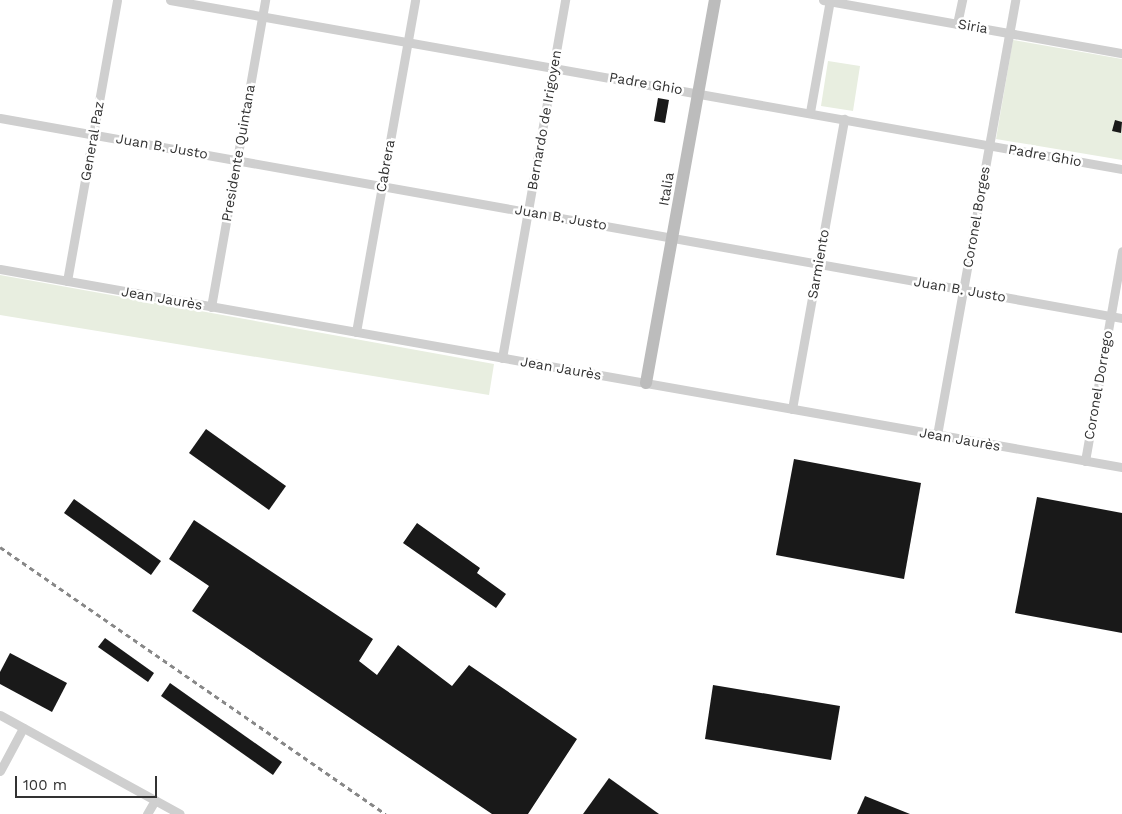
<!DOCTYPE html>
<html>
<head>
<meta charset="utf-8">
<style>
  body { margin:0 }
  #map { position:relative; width:1122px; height:814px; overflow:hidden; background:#fff; font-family:"Work Sans",sans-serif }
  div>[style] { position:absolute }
  .green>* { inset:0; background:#e8eee0 }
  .building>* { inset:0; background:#191919 }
  .street>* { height:9px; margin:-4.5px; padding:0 4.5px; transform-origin:4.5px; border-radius:4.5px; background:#cfcfcf }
  .secondary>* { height:12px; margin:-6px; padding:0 6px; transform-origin:6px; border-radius:6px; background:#bcbcbc }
  .rail>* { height:3px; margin-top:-1.5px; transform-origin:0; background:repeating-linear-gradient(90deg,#878787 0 5px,transparent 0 9px) }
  span { translate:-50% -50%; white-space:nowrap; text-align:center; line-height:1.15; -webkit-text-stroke:5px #fff; paint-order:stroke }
  .street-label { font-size:14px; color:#323232 }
  .scale { position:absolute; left:15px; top:776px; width:142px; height:22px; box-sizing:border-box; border:2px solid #323232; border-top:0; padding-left:6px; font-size:15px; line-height:18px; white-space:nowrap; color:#323232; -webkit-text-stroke:4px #fff; paint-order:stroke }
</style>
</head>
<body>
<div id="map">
  <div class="green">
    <div style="clip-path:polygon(1013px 40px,1122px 59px,1122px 160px,996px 139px)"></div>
    <div style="clip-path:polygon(828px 61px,860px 66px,853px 111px,821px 106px)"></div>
    <div style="clip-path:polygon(0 275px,494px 364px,489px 395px,0 315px)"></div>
  </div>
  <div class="building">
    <div style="clip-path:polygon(658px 98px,669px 100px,665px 123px,654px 121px)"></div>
    <div style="clip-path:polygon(1115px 120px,1122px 122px,1121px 133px,1112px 131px)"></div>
    <div style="clip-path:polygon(206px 429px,286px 486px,269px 510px,189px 453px)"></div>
    <div style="clip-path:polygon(794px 459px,921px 483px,904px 579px,776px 555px)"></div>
    <div style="clip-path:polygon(1037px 497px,1122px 513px,1122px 633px,1015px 613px)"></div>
    <div style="clip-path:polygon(74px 499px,161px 561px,151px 575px,64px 513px)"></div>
    <div style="clip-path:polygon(194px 520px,373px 639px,359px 661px,377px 675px,398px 645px,452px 686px,469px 665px,577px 739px,528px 814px,492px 814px,192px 611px,209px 586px,169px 559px)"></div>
    <div style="clip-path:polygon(417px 523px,480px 568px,477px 573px,506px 594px,496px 608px,403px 543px)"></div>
    <div style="clip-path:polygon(105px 638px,154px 673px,148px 682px,98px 647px)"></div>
    <div style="clip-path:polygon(10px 653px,67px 683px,52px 712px,0 684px,0 672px)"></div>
    <div style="clip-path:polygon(170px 683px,282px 762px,273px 775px,161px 696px)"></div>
    <div style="clip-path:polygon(713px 685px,840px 706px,831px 760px,705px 739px)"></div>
    <div style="clip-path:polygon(609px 778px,659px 814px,583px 814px)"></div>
    <div style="clip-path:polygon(865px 796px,910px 814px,857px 814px)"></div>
  </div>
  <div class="street">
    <div style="left:170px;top:0;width:967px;rotate:10.07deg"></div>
    <div style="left:823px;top:0;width:304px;rotate:10.1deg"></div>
    <div style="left:957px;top:24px;width:25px;rotate:-78deg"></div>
    <div style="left:810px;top:112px;width:114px;rotate:-79.9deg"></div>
    <div style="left:0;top:118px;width:1140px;rotate:10.11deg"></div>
    <div style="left:0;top:269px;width:1139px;rotate:10.01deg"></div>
    <div style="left:67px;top:281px;width:285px;rotate:-79.9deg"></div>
    <div style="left:211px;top:307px;width:312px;rotate:-80deg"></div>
    <div style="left:356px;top:332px;width:337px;rotate:-79.9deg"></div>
    <div style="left:502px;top:358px;width:364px;rotate:-80deg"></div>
    <div style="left:792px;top:409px;width:295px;rotate:-79.8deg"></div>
    <div style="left:937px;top:435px;width:442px;rotate:-79.8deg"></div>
    <div style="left:1085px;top:461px;width:213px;rotate:-80deg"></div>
    <div style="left:0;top:715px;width:205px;rotate:28.8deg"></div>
    <div style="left:0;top:771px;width:49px;rotate:-61.9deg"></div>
    <div style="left:147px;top:814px;width:16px;rotate:-60deg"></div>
  </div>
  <div class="secondary">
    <div style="left:646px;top:383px;width:389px;rotate:-79.8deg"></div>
  </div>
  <div class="rail">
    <div style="left:0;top:547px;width:469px;rotate:34.7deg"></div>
  </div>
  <div class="street-label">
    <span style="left:973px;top:26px;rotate:10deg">Siria</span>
    <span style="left:646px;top:83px;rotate:10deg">Padre Ghio</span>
    <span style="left:544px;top:120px;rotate:-80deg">Bernardo de Irigoyen</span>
    <span style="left:92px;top:141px;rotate:-80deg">General Paz</span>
    <span style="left:162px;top:146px;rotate:10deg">Juan B. Justo</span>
    <span style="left:238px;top:153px;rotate:-80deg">Presidente Quintana</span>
    <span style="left:1045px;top:155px;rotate:10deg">Padre Ghio</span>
    <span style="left:385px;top:166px;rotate:-80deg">Cabrera</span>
    <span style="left:666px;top:189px;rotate:-80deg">Italia</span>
    <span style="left:561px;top:217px;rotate:10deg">Juan B. Justo</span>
    <span style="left:976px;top:217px;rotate:-80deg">Coronel Borges</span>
    <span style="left:818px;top:264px;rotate:-80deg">Sarmiento</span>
    <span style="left:960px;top:289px;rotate:10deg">Juan B. Justo</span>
    <span style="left:162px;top:298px;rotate:10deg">Jean Jaurès</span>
    <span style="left:561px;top:368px;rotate:10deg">Jean Jaurès</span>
    <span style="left:1098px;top:385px;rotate:-80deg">Coronel Dorrego</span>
    <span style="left:960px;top:439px;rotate:10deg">Jean Jaurès</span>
  </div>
  <div class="scale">100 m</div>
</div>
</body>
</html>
